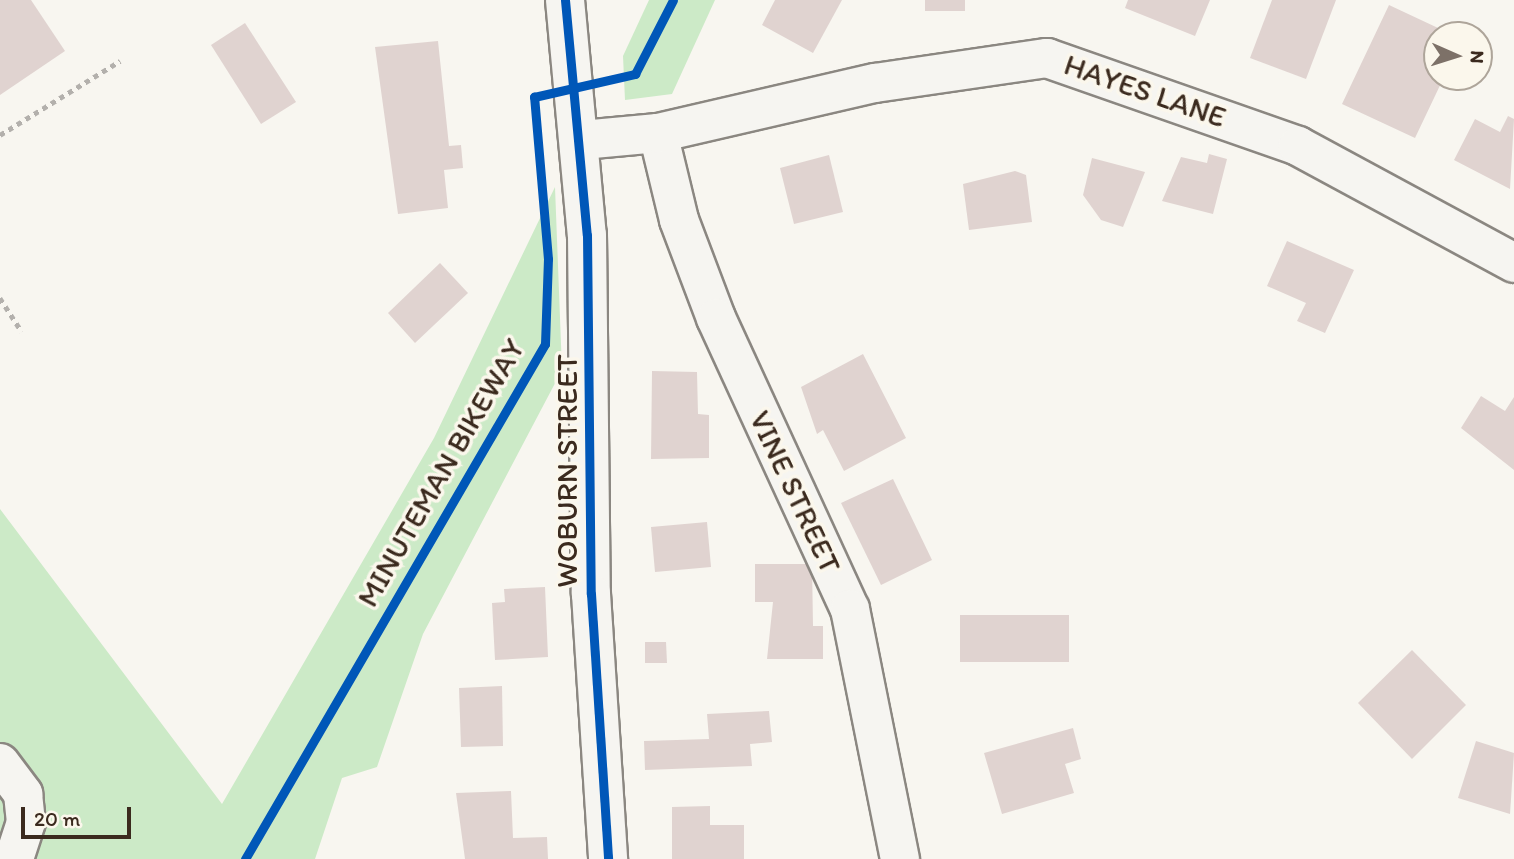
<!DOCTYPE html>
<html>
<head>
<meta charset="utf-8">
<style>
  body { margin:0 }
  #map { position:relative; width:1514px; height:859px; overflow:hidden; background:#f8f6f0; font-family:Itim,sans-serif }
  div>[style] { position:absolute }
  .green>* { inset:0; background:#cceac7 }
  .building>* { inset:0; background:#e0d3d0 }
  .path>* { height:4.5px; margin-top:-2.25px; transform-origin:0; background:repeating-linear-gradient(90deg,#b3b0ac 0 5px,transparent 0 10px) }
  .roads { filter:drop-shadow(2px 0 #8b8781) drop-shadow(-2px 0 #8b8781) drop-shadow(0 2px #8b8781) drop-shadow(0 -2px #8b8781) }
  .minor>* { height:38px; margin:-19px; padding:0 19px; transform-origin:19px; border-radius:19px; background:#f6f5f1 }
  .major>* { height:38px; margin:-19px; padding:0 19px; transform-origin:19px; border-radius:19px; background:#f6f5f1 }
  .cycleway>* { height:9px; margin:-4.5px; padding:0 4.5px; transform-origin:4.5px; border-radius:4.5px; background:#0057b8 }
  span { translate:-50% -50%; white-space:nowrap; text-align:center; line-height:1.15; -webkit-text-stroke:7px #fbf7ec; paint-order:stroke }
  .street-label { font-size:30px; color:#3b2a1e }
  .north { position:absolute; left:1423px; top:21px; width:70px; height:70px; box-sizing:border-box; background:#fbf7ec; border:2px solid #aea59a; border-radius:50%; rotate:93deg; font-size:19px; font-weight:700; line-height:28px; text-align:center; color:#3b2a1e }
  .north::after { content:''; display:block; margin:auto; width:24px; height:32px; background:#7d7168; clip-path:polygon(50% 0,100% 100%,50% 72%,0 100%) }
  .scale { position:absolute; left:21px; top:807px; width:110px; height:32px; box-sizing:border-box; border:4px solid #3b2a1e; border-top:0; padding-left:9px; font-size:21px; line-height:24px; white-space:nowrap; color:#3b2a1e; -webkit-text-stroke:5px #fbf7ec; paint-order:stroke }
</style>
</head>
<body>
<div id="map">
  <div class="green">
    <div style="clip-path:polygon(649px 0,715px 0,672px 94px,625px 100px,623px 56px)"></div>
    <div style="clip-path:polygon(555px 187px,562px 370px,423px 634px,377px 767px,342px 778px,315px 859px,0 859px,0 509px,222px 804px,434px 438px)"></div>
  </div>
  <div class="building">
    <div style="clip-path:polygon(0 0,31px 0,65px 51px,0 95px)"></div>
    <div style="clip-path:polygon(775px 0,842px 0,813px 53px,762px 25px)"></div>
    <div style="clip-path:polygon(925px 0,965px 0,965px 11px,925px 11px)"></div>
    <div style="clip-path:polygon(1128px 0,1210px 0,1195px 36px,1125px 8px)"></div>
    <div style="clip-path:polygon(1272px 0,1336px 0,1306px 79px,1250px 58px)"></div>
    <div style="clip-path:polygon(1389px 5px,1453px 35px,1437px 35px,1437px 77px,1444px 77px,1415px 138px,1342px 104px)"></div>
    <div style="clip-path:polygon(245px 23px,296px 102px,261px 124px,211px 45px)"></div>
    <div style="clip-path:polygon(438px 41px,449px 146px,461px 145px,463px 168px,444px 170px,448px 208px,398px 214px,375px 47px)"></div>
    <div style="clip-path:polygon(1508px 116px,1514px 119px,1510px 189px,1454px 160px,1475px 119px,1500px 132px)"></div>
    <div style="clip-path:polygon(1209px 154px,1227px 159px,1213px 214px,1162px 201px,1181px 157px,1207px 163px)"></div>
    <div style="clip-path:polygon(829px 155px,843px 212px,794px 224px,780px 168px)"></div>
    <div style="clip-path:polygon(1092px 158px,1145px 172px,1123px 227px,1101px 220px,1083px 195px)"></div>
    <div style="clip-path:polygon(1015px 171px,1026px 175px,1032px 222px,969px 230px,963px 184px)"></div>
    <div style="clip-path:polygon(1287px 241px,1354px 270px,1325px 333px,1297px 321px,1306px 303px,1267px 286px)"></div>
    <div style="clip-path:polygon(440px 263px,468px 293px,415px 343px,388px 313px)"></div>
    <div style="clip-path:polygon(863px 354px,906px 438px,844px 471px,823px 430px,817px 434px,801px 387px)"></div>
    <div style="clip-path:polygon(652px 371px,697px 372px,698px 414px,709px 415px,709px 458px,651px 459px)"></div>
    <div style="clip-path:polygon(1481px 396px,1505px 411px,1514px 397px,1514px 470px,1461px 428px)"></div>
    <div style="clip-path:polygon(893px 479px,932px 560px,881px 585px,841px 503px)"></div>
    <div style="clip-path:polygon(707px 522px,711px 567px,655px 572px,651px 527px)"></div>
    <div style="clip-path:polygon(755px 564px,812px 564px,813px 626px,823px 626px,823px 659px,767px 659px,773px 602px,755px 602px)"></div>
    <div style="clip-path:polygon(545px 587px,548px 657px,495px 660px,492px 603px,505px 602px,504px 589px)"></div>
    <div style="clip-path:polygon(960px 615px,1069px 615px,1069px 662px,960px 662px)"></div>
    <div style="clip-path:polygon(645px 642px,666px 642px,667px 663px,645px 663px)"></div>
    <div style="clip-path:polygon(1412px 650px,1466px 705px,1412px 759px,1358px 703px)"></div>
    <div style="clip-path:polygon(502px 686px,503px 746px,461px 747px,459px 688px)"></div>
    <div style="clip-path:polygon(769px 711px,772px 742px,750px 744px,752px 766px,645px 770px,644px 741px,709px 739px,707px 714px)"></div>
    <div style="clip-path:polygon(1073px 728px,1081px 759px,1065px 764px,1074px 793px,1002px 814px,984px 753px)"></div>
    <div style="clip-path:polygon(1476px 741px,1514px 753px,1510px 814px,1458px 798px)"></div>
    <div style="clip-path:polygon(511px 791px,513px 838px,547px 837px,548px 859px,465px 859px,456px 793px)"></div>
    <div style="clip-path:polygon(710px 806px,710px 825px,744px 825px,744px 859px,672px 859px,672px 807px)"></div>
  </div>
  <div class="path">
    <div style="left:0;top:135px;width:141px;rotate:-31.7deg"></div>
    <div style="left:0;top:298px;width:40px;rotate:57.1deg"></div>
  </div>
  <div class="roads">
    <div class="minor">
      <div style="left:658px;top:133px;width:89px;rotate:76.4deg"></div>
      <div style="left:679px;top:220px;width:105px;rotate:69.3deg"></div>
      <div style="left:716px;top:318px;width:320px;rotate:65.3deg"></div>
      <div style="left:850px;top:609px;width:255px;rotate:78.7deg"></div>
      <div style="left:582px;top:140px;width:76px;rotate:-5.3deg"></div>
      <div style="left:658px;top:133px;width:223px;rotate:-13deg"></div>
      <div style="left:875px;top:83px;width:174px;rotate:-8.3deg"></div>
      <div style="left:1047px;top:58px;width:266px;rotate:19.3deg"></div>
      <div style="left:1298px;top:146px;width:246px;rotate:28.4deg"></div>
      <div style="left:0;top:763px;width:39px;rotate:53deg"></div>
      <div style="left:23px;top:794px;width:28px;rotate:84deg"></div>
      <div style="left:26px;top:822px;width:39px;rotate:108deg"></div>
    </div>
    <div class="major">
      <div style="left:565px;top:0;width:236px;rotate:84.7deg"></div>
      <div style="left:587px;top:235px;width:359px;rotate:89.4deg"></div>
      <div style="left:591px;top:594px;width:266px;rotate:86.3deg"></div>
    </div>
  </div>
  <div class="cycleway">
    <div style="left:565px;top:0;width:236px;rotate:84.7deg"></div>
    <div style="left:587px;top:235px;width:359px;rotate:89.4deg"></div>
    <div style="left:591px;top:594px;width:266px;rotate:86.3deg"></div>
    <div style="left:245px;top:859px;width:596px;rotate:-59.78deg"></div>
    <div style="left:545px;top:344px;width:85px;rotate:-88deg"></div>
    <div style="left:548px;top:259px;width:163px;rotate:-94.9deg"></div>
    <div style="left:534px;top:97px;width:104px;rotate:-12.8deg"></div>
    <div style="left:635px;top:74px;width:83px;rotate:-62.8deg"></div>
  </div>
  <div class="street-label">
    <span style="left:1145px;top:91px;rotate:19deg">HAYES LANE</span>
    <span style="left:567px;top:471px;rotate:-90deg">WOBURN STREET</span>
    <span style="left:441px;top:473px;rotate:-60deg">MINUTEMAN BIKEWAY</span>
    <span style="left:795px;top:492px;rotate:65deg">VINE STREET</span>
  </div>
  <div class="north">N</div>
  <div class="scale">20 m</div>
</div>
</body>
</html>
